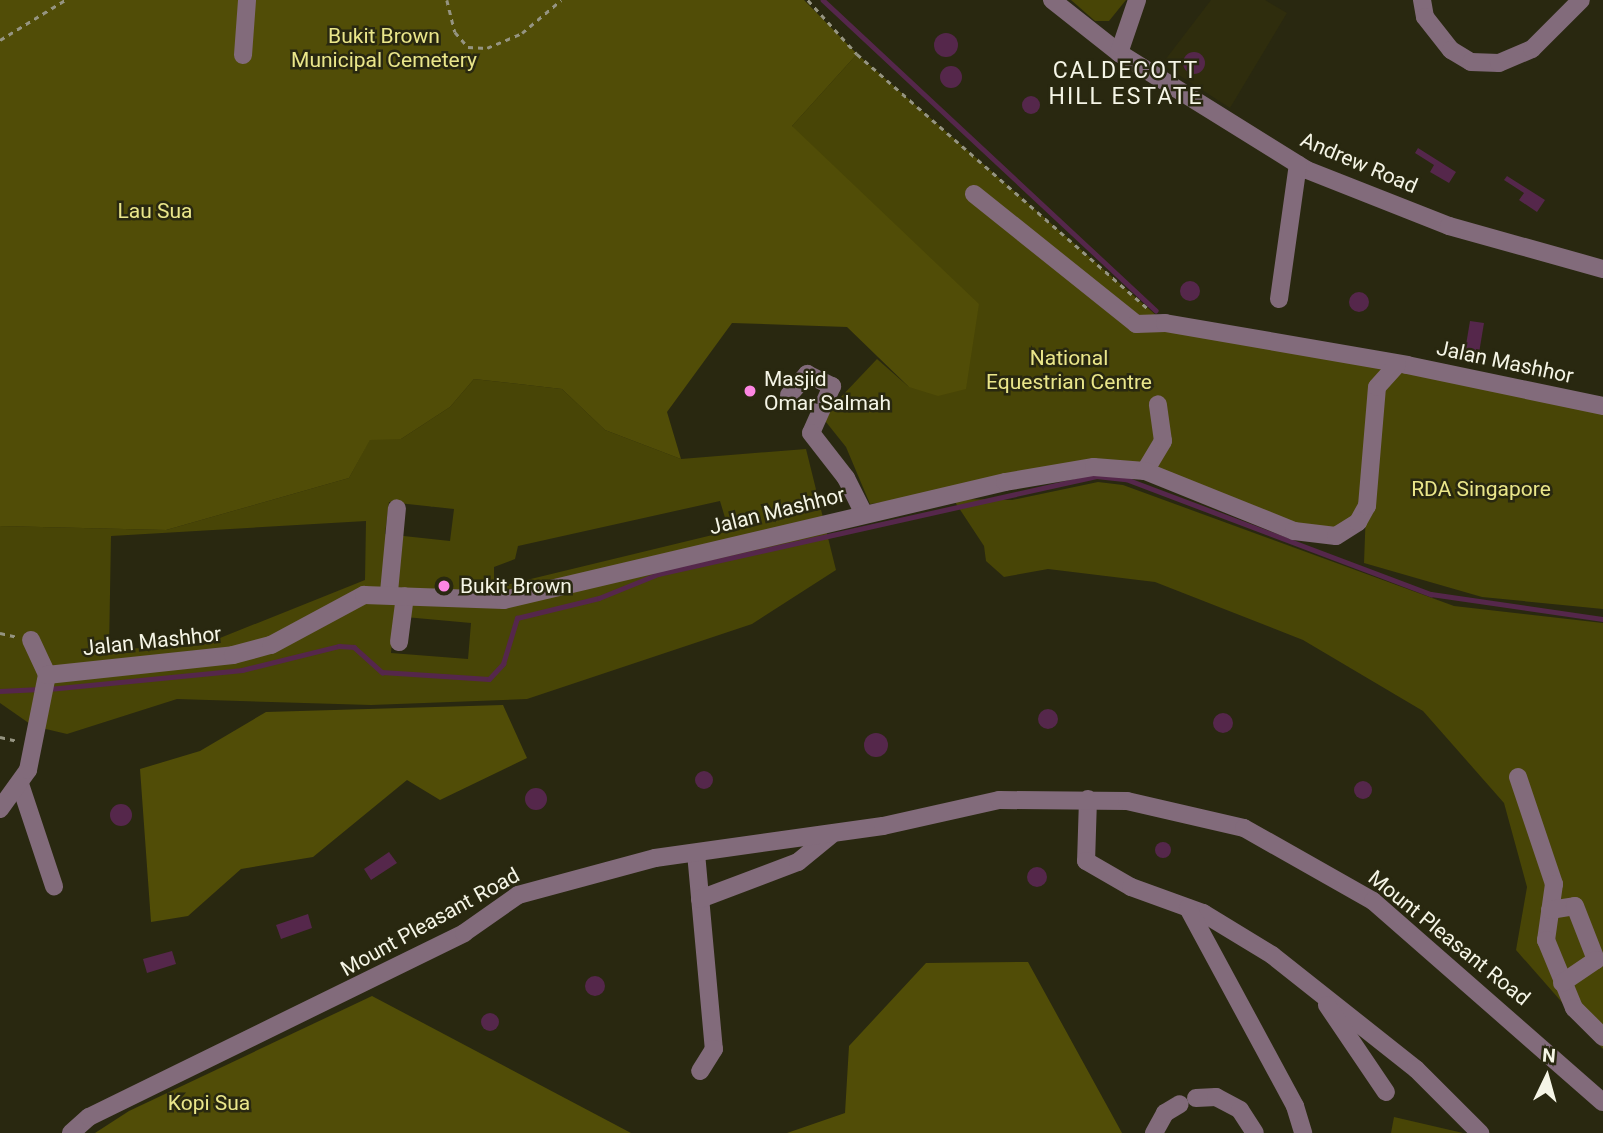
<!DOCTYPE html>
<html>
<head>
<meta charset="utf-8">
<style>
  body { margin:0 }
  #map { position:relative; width:1603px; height:1133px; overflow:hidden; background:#292810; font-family:Roboto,sans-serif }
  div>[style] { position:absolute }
  .built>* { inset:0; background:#2f2d0d }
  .green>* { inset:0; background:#484506 }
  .forest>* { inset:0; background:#514d07 }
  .water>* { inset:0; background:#55274b }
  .round { border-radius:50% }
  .stream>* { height:4.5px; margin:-2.25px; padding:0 2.25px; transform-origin:2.25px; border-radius:2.25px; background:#55274b }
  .path>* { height:2.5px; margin-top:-1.25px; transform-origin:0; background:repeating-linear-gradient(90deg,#959481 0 5px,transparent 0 10px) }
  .minor>* { height:18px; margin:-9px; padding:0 9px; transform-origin:9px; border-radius:9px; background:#826b7b }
  .dots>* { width:19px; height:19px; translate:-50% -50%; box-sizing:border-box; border:4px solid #292810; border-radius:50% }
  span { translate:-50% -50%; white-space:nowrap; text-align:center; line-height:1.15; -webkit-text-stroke:5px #292810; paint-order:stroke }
  .park-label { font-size:21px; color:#eae68a }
  .street-label { font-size:21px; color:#f5f5e6 }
  .poi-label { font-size:21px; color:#f5f5e6 }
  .left { translate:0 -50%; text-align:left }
  .neighbourhood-label { font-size:23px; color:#f5f5e6; letter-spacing:2px }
  .north { position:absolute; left:1512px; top:1042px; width:70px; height:70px; -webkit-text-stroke:5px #292810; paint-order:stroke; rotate:5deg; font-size:19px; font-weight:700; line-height:28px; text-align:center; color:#f5f5e6 }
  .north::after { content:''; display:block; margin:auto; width:24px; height:32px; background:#f5f5e6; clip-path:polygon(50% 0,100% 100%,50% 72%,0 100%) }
</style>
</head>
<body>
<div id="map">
  <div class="built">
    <div style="clip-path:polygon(1211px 0,1265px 0,1287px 13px,1230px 108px,1162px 64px)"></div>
  </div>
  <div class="green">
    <div style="clip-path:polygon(1071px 0,1126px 0,1109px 21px,1095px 21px)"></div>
    <div style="clip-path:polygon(857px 54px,1165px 323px,1603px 406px,1603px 609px,1482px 597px,1364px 563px,1366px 509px,1335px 535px,1120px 467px,870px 504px,846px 447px,822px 417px,877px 359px,909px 387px,792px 126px)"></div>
    <div style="clip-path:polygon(evenodd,474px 379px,562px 389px,605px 430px,681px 459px,806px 449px,836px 570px,752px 624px,527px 699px,371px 705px,177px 699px,67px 734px,33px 726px,0 703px,0 526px,166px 530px,349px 478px,370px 439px,401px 439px,450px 407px,474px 379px,720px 501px,729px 531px,494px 588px,494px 567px,515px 559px,518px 546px,720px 501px,474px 379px,389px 502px,454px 509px,450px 541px,385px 534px,389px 502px,474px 379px,366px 521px,365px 580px,205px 644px,109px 650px,111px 536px,366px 521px,474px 379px,394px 616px,471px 623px,468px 659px,391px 653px,394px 616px)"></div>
    <div style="clip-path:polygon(1098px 482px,1123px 485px,1454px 606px,1603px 623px,1603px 1049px,1516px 950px,1527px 887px,1504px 803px,1423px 711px,1303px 640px,1155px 582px,1048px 569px,1004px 577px,986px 561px,984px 546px,953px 499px,1012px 500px)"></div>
    <div style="clip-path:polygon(1394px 1117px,1463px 1133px,1391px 1133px)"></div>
  </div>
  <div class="forest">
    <div style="clip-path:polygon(0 0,804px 0,857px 54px,792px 126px,979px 304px,966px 389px,938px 396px,909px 387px,847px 327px,732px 323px,667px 412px,681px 459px,605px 430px,562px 389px,474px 379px,450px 407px,401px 439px,370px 440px,349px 478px,166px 530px,0 526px)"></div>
    <div style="clip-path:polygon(503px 705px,527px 758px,440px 800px,407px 780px,313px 857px,241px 869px,188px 916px,151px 922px,140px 769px,200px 751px,266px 712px)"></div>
    <div style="clip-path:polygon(1028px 962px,1122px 1133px,787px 1133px,845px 1113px,849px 1046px,926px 963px)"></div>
    <div style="clip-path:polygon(372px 996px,631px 1133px,95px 1133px,129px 1111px)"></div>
  </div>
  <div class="water">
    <div class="round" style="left:934px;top:33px;width:24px;height:24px"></div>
    <div class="round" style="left:1183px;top:52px;width:22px;height:22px"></div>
    <div class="round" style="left:940px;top:66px;width:22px;height:22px"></div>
    <div class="round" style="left:1022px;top:96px;width:18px;height:18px"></div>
    <div style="clip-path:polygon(1418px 148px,1456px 172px,1449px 183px,1430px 172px,1434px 165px,1415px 153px)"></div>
    <div style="clip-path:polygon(1507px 176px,1545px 200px,1537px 212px,1519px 200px,1524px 193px,1504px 180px)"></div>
    <div class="round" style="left:1180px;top:281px;width:20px;height:20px"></div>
    <div class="round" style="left:1349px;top:292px;width:20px;height:20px"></div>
    <div style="clip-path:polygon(1470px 321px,1484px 323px,1479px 353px,1465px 351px)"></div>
    <div class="round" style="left:1038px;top:709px;width:20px;height:20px"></div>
    <div class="round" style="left:1213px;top:713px;width:20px;height:20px"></div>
    <div class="round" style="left:864px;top:733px;width:24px;height:24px"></div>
    <div class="round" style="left:695px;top:771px;width:18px;height:18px"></div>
    <div class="round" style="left:1354px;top:781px;width:18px;height:18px"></div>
    <div class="round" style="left:525px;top:788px;width:22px;height:22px"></div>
    <div class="round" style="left:110px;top:804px;width:22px;height:22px"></div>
    <div class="round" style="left:1155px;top:842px;width:16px;height:16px"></div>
    <div style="clip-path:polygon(389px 852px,397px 863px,371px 880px,364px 869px)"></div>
    <div class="round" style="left:1027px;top:867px;width:20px;height:20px"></div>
    <div style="clip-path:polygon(308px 914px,312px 928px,281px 939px,276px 925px)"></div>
    <div style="clip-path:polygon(172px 951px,176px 964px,147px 973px,143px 959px)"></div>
    <div class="round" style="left:585px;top:976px;width:20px;height:20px"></div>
    <div class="round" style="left:481px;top:1013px;width:18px;height:18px"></div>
  </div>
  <div class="stream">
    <div style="left:823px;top:0;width:455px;rotate:43deg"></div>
    <div style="left:49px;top:689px;width:194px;rotate:-5.6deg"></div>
    <div style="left:242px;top:670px;width:100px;rotate:-13.9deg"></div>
    <div style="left:339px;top:646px;width:15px;rotate:4deg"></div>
    <div style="left:354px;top:647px;width:38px;rotate:42deg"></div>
    <div style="left:382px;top:672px;width:107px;rotate:3.7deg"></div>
    <div style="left:489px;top:679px;width:21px;rotate:-47deg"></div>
    <div style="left:503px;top:664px;width:48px;rotate:-73.1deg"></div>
    <div style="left:517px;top:618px;width:84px;rotate:-13.7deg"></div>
    <div style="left:599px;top:598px;width:64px;rotate:-22.1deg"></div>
    <div style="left:658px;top:574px;width:449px;rotate:-12.6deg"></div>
    <div style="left:1096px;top:476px;width:30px;rotate:6deg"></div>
    <div style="left:1126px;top:479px;width:326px;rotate:20.7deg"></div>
    <div style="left:1431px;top:594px;width:174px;rotate:8.3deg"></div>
    <div style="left:0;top:691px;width:40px;rotate:-2.9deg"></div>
  </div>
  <div class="path">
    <div style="left:447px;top:0;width:33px;rotate:76deg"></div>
    <div style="left:455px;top:32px;width:20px;rotate:49deg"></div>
    <div style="left:468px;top:47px;width:19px;rotate:3deg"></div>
    <div style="left:487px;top:48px;width:38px;rotate:-23deg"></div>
    <div style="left:522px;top:33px;width:51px;rotate:-40.2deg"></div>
    <div style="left:808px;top:0;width:73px;rotate:47.8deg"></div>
    <div style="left:857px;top:54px;width:386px;rotate:41.2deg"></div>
    <div style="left:0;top:40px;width:76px;rotate:-31.6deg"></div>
    <div style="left:0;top:633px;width:17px;rotate:13deg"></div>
    <div style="left:0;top:737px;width:17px;rotate:13deg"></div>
  </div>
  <div class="minor">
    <div style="left:1052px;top:0;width:85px;rotate:38.3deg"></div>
    <div style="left:1119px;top:53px;width:221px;rotate:31.9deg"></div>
    <div style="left:1307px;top:170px;width:153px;rotate:21.5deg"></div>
    <div style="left:1449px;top:226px;width:160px;rotate:15.6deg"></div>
    <div style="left:1422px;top:0;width:17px;rotate:80deg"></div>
    <div style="left:1425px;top:17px;width:42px;rotate:51.8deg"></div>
    <div style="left:1451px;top:50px;width:23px;rotate:31deg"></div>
    <div style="left:1471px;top:62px;width:28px;rotate:2deg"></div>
    <div style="left:1499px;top:63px;width:36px;rotate:-23deg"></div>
    <div style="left:1532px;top:49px;width:69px;rotate:-45deg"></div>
    <div style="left:1119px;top:53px;width:56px;rotate:-71.2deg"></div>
    <div style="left:243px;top:55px;width:55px;rotate:-85.8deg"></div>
    <div style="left:974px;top:194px;width:208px;rotate:38.7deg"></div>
    <div style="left:1136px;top:324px;width:29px;rotate:-2deg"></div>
    <div style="left:1165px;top:323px;width:246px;rotate:9.8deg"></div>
    <div style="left:1407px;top:365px;width:200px;rotate:11.8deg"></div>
    <div style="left:1279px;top:299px;width:136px;rotate:-82deg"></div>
    <div style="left:789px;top:395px;width:28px;rotate:-49deg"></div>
    <div style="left:807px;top:374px;width:28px;rotate:26deg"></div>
    <div style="left:832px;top:386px;width:51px;rotate:114.1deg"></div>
    <div style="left:811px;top:433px;width:57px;rotate:52.1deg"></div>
    <div style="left:846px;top:478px;width:40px;rotate:63.4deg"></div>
    <div style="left:1145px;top:471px;width:35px;rotate:-59deg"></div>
    <div style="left:1163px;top:441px;width:37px;rotate:-98deg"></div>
    <div style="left:389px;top:592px;width:84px;rotate:-84.6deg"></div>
    <div style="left:31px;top:640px;width:38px;rotate:65deg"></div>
    <div style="left:399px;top:642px;width:46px;rotate:-82.6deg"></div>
    <div style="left:1518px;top:777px;width:113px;rotate:71.4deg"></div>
    <div style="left:1554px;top:884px;width:57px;rotate:98.1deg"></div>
    <div style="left:1546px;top:940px;width:74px;rotate:67.6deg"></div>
    <div style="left:1574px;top:1008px;width:41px;rotate:45deg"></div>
    <div style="left:20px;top:784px;width:108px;rotate:71.6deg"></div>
    <div style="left:1088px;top:799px;width:62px;rotate:91.8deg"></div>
    <div style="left:1086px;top:861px;width:52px;rotate:30deg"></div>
    <div style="left:1131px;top:887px;width:77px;rotate:19.9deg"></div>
    <div style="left:1203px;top:913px;width:81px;rotate:31.3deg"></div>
    <div style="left:1272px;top:955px;width:184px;rotate:38.4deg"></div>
    <div style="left:1416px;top:1069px;width:91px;rotate:45deg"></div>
    <div style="left:0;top:809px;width:48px;rotate:-54.3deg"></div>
    <div style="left:28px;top:770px;width:97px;rotate:-78.7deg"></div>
    <div style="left:47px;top:675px;width:187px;rotate:-6.1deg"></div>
    <div style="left:233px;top:655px;width:39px;rotate:-15deg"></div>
    <div style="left:271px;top:645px;width:106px;rotate:-28.3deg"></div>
    <div style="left:364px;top:595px;width:140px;rotate:2deg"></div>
    <div style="left:504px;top:600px;width:515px;rotate:-13.25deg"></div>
    <div style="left:1005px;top:482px;width:90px;rotate:-9.6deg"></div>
    <div style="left:1094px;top:467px;width:51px;rotate:4.5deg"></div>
    <div style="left:1145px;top:471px;width:161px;rotate:21.9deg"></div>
    <div style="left:1294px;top:531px;width:42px;rotate:6.8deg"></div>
    <div style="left:1336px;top:536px;width:26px;rotate:-32deg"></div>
    <div style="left:1358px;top:522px;width:18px;rotate:-61deg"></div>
    <div style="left:1367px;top:506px;width:119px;rotate:-85.2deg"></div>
    <div style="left:1377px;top:387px;width:30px;rotate:-48deg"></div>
    <div style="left:696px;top:853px;width:197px;rotate:84.8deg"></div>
    <div style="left:714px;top:1049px;width:26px;rotate:122deg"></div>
    <div style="left:700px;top:899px;width:105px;rotate:-20.7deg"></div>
    <div style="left:798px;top:862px;width:43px;rotate:-39.3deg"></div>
    <div style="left:1188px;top:908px;width:225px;rotate:61.6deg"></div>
    <div style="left:1295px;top:1106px;width:28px;rotate:73deg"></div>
    <div style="left:1550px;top:910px;width:25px;rotate:-9deg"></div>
    <div style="left:1575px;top:906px;width:58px;rotate:68.7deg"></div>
    <div style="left:1596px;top:960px;width:41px;rotate:145.9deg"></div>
    <div style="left:1327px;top:1005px;width:105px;rotate:55.9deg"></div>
    <div style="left:1196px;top:1098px;width:20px;rotate:-3deg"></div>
    <div style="left:1216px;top:1097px;width:27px;rotate:28deg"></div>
    <div style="left:1240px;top:1110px;width:27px;rotate:57deg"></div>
    <div style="left:71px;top:1133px;width:24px;rotate:-42deg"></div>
    <div style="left:89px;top:1117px;width:418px;rotate:-26.1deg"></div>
    <div style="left:464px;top:933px;width:66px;rotate:-35.1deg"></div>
    <div style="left:518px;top:895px;width:142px;rotate:-15.1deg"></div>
    <div style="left:655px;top:858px;width:230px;rotate:-8deg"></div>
    <div style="left:883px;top:826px;width:119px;rotate:-12.6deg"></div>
    <div style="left:999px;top:800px;width:128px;rotate:0.4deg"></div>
    <div style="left:1127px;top:801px;width:120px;rotate:13deg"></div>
    <div style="left:1244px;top:828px;width:148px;rotate:29.5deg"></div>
    <div style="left:1373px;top:901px;width:305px;rotate:41.2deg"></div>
    <div style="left:1154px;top:1133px;width:23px;rotate:-61deg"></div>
    <div style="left:1165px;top:1113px;width:17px;rotate:-31deg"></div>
  </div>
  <div class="dots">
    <div style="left:750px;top:391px;background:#fd86e2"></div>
    <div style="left:444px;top:586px;background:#fd86e2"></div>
  </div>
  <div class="park-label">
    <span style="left:384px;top:48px">Bukit Brown<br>Municipal Cemetery</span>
    <span style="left:155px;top:211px">Lau Sua</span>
    <span style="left:1069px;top:370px">National<br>Equestrian Centre</span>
    <span style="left:1481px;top:489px">RDA Singapore</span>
    <span style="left:209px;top:1103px">Kopi Sua</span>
  </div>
  <div class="street-label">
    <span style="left:1359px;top:163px;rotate:23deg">Andrew Road</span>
    <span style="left:1505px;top:362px;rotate:12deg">Jalan Mashhor</span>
    <span style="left:777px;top:511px;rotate:-14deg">Jalan Mashhor</span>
    <span style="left:152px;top:641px;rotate:-6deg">Jalan Mashhor</span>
    <span style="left:430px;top:922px;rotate:-29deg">Mount Pleasant Road</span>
    <span style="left:1449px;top:938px;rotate:39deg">Mount Pleasant Road</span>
  </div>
  <div class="poi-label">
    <span class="left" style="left:764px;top:391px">Masjid<br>Omar Salmah</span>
    <span class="left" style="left:460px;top:586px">Bukit Brown</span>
  </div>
  <div class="neighbourhood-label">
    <span style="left:1126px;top:84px">CALDECOTT<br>HILL ESTATE</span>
  </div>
  <div class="north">N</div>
</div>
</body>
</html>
